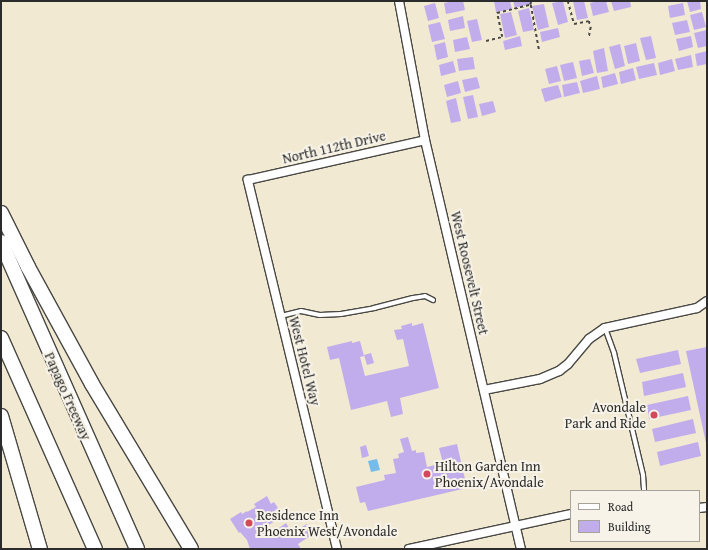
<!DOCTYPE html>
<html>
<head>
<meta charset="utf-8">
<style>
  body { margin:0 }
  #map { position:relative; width:708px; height:550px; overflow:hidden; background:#f1e9d2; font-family:"Gentium Book Plus",serif }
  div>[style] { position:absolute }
  .water>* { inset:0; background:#74bcec }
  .building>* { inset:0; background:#c2adec }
  .path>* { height:1.5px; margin-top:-0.75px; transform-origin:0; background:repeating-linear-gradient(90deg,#494844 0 3px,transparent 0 6px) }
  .roads { filter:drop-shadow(1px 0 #494844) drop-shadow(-1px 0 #494844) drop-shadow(0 1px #494844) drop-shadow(0 -1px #494844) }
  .service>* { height:4px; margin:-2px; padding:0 2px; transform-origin:2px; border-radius:2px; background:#fff }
  .minor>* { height:8px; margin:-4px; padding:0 4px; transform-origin:4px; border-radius:4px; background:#fff }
  .motorway>* { height:14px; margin:-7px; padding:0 7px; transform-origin:7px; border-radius:7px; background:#fff }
  .dots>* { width:11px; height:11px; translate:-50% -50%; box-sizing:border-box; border:2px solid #f7f3e8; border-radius:50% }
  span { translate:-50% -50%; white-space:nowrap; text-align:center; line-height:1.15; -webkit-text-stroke:4px #f7f3e8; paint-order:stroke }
  .street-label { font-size:14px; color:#2b2b2b }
  .poi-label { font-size:14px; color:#2b2b2b }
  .right { translate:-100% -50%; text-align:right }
  .left { translate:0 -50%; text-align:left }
  .frame { position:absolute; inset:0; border:2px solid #2b2b2b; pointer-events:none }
  .legend { position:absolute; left:570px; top:490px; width:130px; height:52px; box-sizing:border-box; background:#f7f3e8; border:1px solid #a5a39c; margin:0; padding:5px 7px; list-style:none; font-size:12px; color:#2b2b2b }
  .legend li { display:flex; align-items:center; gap:8px; height:20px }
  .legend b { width:20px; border:1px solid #a5a39c }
</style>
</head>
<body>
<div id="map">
  <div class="water">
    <div style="clip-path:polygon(377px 459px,380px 470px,371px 472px,368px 461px)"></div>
  </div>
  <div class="building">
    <div style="clip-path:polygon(454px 1px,463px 1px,465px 10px,446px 14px,444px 3px)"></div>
    <div style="clip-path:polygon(494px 1px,510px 1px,512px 9px,496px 12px)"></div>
    <div style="clip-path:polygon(513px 1px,530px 1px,531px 4px,515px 8px)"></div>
    <div style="clip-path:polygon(563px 1px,568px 22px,558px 25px,552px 3px)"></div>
    <div style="clip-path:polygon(573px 1px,584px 1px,588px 18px,577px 20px)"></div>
    <div style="clip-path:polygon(599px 1px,606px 1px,609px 12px,593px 16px,590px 3px)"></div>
    <div style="clip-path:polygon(611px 1px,630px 1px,631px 7px,614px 11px)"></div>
    <div style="clip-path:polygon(687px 1px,700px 1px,701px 9px,690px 12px)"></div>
    <div style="clip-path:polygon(435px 3px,439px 18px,428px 21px,424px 6px)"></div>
    <div style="clip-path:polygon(683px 3px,685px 15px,670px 18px,668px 6px)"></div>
    <div style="clip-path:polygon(544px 4px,549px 27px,538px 30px,532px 6px)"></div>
    <div style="clip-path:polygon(529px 8px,534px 30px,523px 32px,518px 11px)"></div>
    <div style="clip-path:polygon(511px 12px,517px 35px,505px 38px,500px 14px)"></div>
    <div style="clip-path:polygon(702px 12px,706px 27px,694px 30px,690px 15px)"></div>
    <div style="clip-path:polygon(463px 16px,465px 28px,450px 31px,448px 20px)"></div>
    <div style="clip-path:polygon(477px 19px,482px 40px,472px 42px,467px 21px)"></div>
    <div style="clip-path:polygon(687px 20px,690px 32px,675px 35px,672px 23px)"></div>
    <div style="clip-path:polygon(440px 22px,445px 39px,432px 42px,428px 25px)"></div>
    <div style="clip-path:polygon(558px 28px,560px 37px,542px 42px,540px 32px)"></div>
    <div style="clip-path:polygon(707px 30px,707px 46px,698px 48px,694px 33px)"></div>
    <div style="clip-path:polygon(520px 36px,522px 46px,505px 50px,503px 41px)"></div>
    <div style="clip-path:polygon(651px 36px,656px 58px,646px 60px,640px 38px)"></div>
    <div style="clip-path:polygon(691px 36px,693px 47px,679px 51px,676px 39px)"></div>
    <div style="clip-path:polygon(467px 37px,470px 49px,455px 52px,453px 40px)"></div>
    <div style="clip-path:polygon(445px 42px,448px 57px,437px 60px,434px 45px)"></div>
    <div style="clip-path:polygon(636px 43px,640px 61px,628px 64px,624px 46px)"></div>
    <div style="clip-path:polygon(620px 44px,625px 66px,615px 69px,609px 47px)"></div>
    <div style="clip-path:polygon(604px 48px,608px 71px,597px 73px,593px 51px)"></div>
    <div style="clip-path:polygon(707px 51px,707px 64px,697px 66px,695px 54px)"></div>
    <div style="clip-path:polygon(691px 55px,693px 67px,678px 70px,675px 59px)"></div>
    <div style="clip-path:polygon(473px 57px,475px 69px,459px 71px,457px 59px)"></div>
    <div style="clip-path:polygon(590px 59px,594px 73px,582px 76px,579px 61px)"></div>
    <div style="clip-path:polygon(672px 59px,675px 71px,660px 75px,658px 63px)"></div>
    <div style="clip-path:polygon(453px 61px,456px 72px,441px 76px,439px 65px)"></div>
    <div style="clip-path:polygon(573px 62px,577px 78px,564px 81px,560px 65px)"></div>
    <div style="clip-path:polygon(654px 63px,657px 75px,639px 79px,636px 67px)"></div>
    <div style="clip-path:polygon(557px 66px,561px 81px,549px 84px,545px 69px)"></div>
    <div style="clip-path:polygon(633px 68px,636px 80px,621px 84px,619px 72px)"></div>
    <div style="clip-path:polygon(615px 73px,618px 84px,603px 88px,601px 77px)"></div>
    <div style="clip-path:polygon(597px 76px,600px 89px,583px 93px,580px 81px)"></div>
    <div style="clip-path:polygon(477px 77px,480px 88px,465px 92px,462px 80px)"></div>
    <div style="clip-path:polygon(458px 81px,461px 93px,447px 97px,444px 85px)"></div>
    <div style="clip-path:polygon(577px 82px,580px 93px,564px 97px,562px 85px)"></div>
    <div style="clip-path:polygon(558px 85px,562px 97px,545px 102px,541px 89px)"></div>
    <div style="clip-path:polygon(473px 95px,478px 117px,468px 119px,463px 97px)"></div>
    <div style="clip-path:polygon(456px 98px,461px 121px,451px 123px,446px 101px)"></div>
    <div style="clip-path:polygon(493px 101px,496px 112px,482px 116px,479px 104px)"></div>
    <div style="clip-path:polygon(412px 323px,412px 326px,423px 323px,439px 388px,400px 398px,403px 414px,391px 417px,387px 401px,351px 410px,339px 358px,330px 360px,327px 347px,352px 341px,352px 343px,360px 341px,364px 356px,360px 357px,365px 376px,409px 366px,403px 339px,397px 340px,394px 330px,402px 329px,401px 326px)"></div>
    <div style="clip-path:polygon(707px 347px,707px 443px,706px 443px,686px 351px)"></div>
    <div style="clip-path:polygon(678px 350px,681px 364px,640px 373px,636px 359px)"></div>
    <div style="clip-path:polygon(371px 353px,374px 363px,367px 365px,364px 355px)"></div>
    <div style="clip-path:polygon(683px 373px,686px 387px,644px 396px,642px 382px)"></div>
    <div style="clip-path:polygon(688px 396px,691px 410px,649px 419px,647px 405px)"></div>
    <div style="clip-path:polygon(693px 419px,696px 433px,655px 442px,652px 429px)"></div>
    <div style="clip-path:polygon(408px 437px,412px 451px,416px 450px,416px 453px,424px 452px,427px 467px,443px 463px,439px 448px,457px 444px,467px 488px,368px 511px,365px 502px,360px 503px,356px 487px,385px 480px,384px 475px,396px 473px,393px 459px,399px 458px,398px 454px,404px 452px,400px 439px)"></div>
    <div style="clip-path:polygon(698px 442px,701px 456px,660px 466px,657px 452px)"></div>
    <div style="clip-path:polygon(366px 445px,369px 456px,362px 458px,360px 447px)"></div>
    <div style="clip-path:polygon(267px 496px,271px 504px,274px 502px,278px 508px,275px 510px,280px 518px,267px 526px,265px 523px,265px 525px,257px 528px,260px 532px,263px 530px,268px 536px,286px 523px,292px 533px,307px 524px,313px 534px,298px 544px,301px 549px,250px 549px,247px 540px,240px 532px,239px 533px,230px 519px,241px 512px,242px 514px,247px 511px,247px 512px,256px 507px,254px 504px)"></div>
  </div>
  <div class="path">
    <div style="left:568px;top:1px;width:24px;rotate:75deg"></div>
    <div style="left:574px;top:24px;width:15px;rotate:-11deg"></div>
    <div style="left:589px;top:21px;width:6px;rotate:72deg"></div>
    <div style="left:591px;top:27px;width:10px;rotate:101deg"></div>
    <div style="left:531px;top:5px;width:45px;rotate:79.7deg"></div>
    <div style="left:486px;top:41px;width:16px;rotate:-14deg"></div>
    <div style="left:502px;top:37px;width:25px;rotate:-102deg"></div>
    <div style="left:497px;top:13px;width:34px;rotate:-14deg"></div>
    <div style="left:530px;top:5px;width:4px;rotate:-76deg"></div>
  </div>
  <div class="roads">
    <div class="service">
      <div style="left:281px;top:316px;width:21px;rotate:-14deg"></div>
      <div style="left:301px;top:311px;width:19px;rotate:12deg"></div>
      <div style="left:320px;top:315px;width:21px;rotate:-3deg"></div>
      <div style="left:341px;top:314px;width:34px;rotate:-10deg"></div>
      <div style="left:374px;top:308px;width:40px;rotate:-14.4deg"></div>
      <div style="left:413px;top:298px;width:12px;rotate:-9deg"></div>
      <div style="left:425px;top:296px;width:9px;rotate:27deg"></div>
      <div style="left:605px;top:328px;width:27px;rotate:70deg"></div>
      <div style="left:614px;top:353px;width:125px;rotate:76.6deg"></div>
      <div style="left:643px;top:475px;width:16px;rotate:86deg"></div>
    </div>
    <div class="minor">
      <div style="left:399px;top:1px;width:141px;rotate:79.4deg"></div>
      <div style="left:425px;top:140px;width:420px;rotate:76.8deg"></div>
      <div style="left:484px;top:390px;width:57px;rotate:-11.1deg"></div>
      <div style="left:540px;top:379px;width:21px;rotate:-23deg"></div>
      <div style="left:559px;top:371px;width:11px;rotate:-38deg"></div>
      <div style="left:568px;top:364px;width:33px;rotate:-50deg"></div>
      <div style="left:589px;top:339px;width:19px;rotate:-35deg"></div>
      <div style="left:605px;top:328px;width:94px;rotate:-12.3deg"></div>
      <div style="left:697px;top:308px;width:12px;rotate:-35deg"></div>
      <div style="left:699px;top:508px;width:8px;rotate:-7deg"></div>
      <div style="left:337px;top:549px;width:380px;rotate:-103.6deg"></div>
      <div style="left:248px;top:180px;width:181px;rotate:-12.7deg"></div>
      <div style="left:409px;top:549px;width:166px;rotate:-12.2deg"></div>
    </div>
    <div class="motorway">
      <div style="left:1px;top:213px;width:60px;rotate:63.4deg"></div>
      <div style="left:28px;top:267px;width:133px;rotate:61.3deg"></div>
      <div style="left:92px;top:384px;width:192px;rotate:59deg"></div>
      <div style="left:1px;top:242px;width:336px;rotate:66.1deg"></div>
      <div style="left:1px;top:338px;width:231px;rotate:66deg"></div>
      <div style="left:1px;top:416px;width:139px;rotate:73.7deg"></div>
    </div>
  </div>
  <div class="dots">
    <div style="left:654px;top:415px;background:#d1495b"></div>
    <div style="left:427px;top:474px;background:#d1495b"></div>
    <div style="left:249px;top:523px;background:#d1495b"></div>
  </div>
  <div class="street-label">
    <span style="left:334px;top:147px;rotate:-13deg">North 112th Drive</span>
    <span style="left:470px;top:273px;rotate:77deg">West Roosevelt Street</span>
    <span style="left:305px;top:361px;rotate:76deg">West Hotel Way</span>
    <span style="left:68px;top:396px;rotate:66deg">Papago Freeway</span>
  </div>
  <div class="poi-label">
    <span class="right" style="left:646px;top:415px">Avondale<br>Park and Ride</span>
    <span class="left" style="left:435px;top:474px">Hilton Garden Inn<br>Phoenix/Avondale</span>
    <span class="left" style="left:257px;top:523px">Residence Inn<br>Phoenix West/Avondale</span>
  </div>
  <div class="frame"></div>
  <ul class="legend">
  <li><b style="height:5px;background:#fff"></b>Road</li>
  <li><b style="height:11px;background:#c2adec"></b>Building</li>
  </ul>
</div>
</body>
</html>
